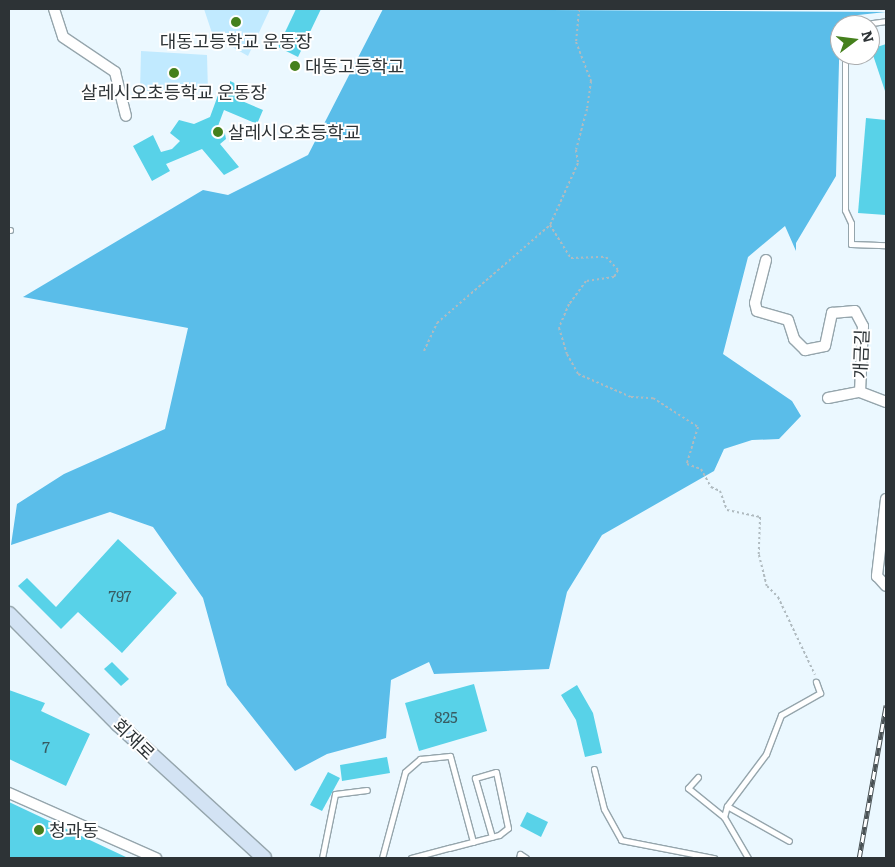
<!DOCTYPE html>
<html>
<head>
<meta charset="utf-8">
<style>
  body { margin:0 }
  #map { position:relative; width:895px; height:867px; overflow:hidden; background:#ebf8ff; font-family:Literata,"Noto Sans KR",serif }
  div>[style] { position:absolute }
  .green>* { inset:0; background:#c1eaff }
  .forest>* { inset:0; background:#5abde9 }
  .building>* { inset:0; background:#58d2e8 }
  .path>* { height:2px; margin-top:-1px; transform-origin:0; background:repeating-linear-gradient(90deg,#b0bbc0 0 2.5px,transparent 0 5px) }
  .roads { filter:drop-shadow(1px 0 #95a5ac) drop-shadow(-1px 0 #95a5ac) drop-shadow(0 1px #95a5ac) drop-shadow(0 -1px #95a5ac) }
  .service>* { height:5px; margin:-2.5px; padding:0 2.5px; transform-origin:2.5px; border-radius:2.5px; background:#fff }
  .minor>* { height:10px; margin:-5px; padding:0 5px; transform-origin:5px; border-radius:5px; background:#fff }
  .secondary>* { height:14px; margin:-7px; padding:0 7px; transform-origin:7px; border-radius:7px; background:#d3e3f4 }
  .rail>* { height:4.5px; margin-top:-2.25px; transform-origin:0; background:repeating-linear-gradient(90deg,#fff 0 8px,#4a5255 0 16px); box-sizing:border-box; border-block:1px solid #4a5255 }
  .dots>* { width:14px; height:14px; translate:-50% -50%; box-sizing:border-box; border:2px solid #fff; border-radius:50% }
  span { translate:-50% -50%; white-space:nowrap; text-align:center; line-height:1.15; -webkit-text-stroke:4px #fff; paint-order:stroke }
  .number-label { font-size:15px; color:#385b62 }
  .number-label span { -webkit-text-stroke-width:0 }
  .poi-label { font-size:18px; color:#2d3336 }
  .left { translate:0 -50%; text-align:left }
  .street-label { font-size:18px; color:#2d3336 }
  .frame { position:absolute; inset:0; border:10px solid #2d3336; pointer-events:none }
  .north { position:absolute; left:830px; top:15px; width:50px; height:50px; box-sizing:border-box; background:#fff; border:1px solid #abadaf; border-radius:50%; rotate:75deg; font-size:14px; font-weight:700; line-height:20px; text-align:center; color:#2d3336 }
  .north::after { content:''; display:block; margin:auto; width:18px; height:22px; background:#45801c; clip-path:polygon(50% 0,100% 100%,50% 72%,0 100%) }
</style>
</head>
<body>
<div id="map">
  <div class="green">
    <div style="clip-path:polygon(204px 9px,270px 9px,248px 56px,213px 36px)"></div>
    <div style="clip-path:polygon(141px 51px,207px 55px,208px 92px,140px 92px)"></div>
  </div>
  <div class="forest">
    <div style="clip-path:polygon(383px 9px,886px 12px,858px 15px,840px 25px,836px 176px,796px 243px,796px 251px,785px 226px,748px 257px,723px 354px,792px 401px,801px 416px,779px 439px,752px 440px,724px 449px,714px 471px,602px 535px,567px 592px,549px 669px,434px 674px,429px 662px,391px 680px,386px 738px,327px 754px,295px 771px,227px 685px,203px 598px,153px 527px,110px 512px,11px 545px,17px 504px,64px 474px,165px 429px,188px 328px,23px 297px,203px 190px,228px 195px,308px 155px)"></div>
  </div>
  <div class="building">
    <div style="clip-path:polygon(296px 9px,321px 9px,298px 57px,278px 47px)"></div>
    <div style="clip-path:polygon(886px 44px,886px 91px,885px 91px,871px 49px)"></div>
    <div style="clip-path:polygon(230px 81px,241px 86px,242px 101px,263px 110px,257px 124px,224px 110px,218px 126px,224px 129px,226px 139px,220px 144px,239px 167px,224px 175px,202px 149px,166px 164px,170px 171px,152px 181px,133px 146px,153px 135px,161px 152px,172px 149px,180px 141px,170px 133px,179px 120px,194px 124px,210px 117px,221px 87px,230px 87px)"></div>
    <div style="clip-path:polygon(866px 118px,886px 120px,886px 215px,858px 213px)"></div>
    <div style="clip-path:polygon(118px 539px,177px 593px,122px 653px,78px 612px,61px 629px,18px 586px,27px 578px,56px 607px)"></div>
    <div style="clip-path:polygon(112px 662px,129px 679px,121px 686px,104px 669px)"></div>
    <div style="clip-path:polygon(474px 684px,487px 731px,419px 751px,405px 703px)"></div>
    <div style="clip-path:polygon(577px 685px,593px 713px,602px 753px,585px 757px,576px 720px,561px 695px)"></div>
    <div style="clip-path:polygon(9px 690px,45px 703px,41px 711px,90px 734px,66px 786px,9px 759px)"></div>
    <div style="clip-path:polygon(387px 757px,390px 773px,342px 781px,340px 765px)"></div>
    <div style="clip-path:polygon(328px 772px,340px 778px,322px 811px,310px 805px)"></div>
    <div style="clip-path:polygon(9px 802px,128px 858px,9px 858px)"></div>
    <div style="clip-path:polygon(527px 812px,548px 822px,541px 837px,520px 826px)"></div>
  </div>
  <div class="path">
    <div style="left:579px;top:9px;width:33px;rotate:95deg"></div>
    <div style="left:576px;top:42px;width:42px;rotate:69deg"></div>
    <div style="left:591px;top:81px;width:28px;rotate:98deg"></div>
    <div style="left:587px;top:109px;width:42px;rotate:105deg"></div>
    <div style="left:576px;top:150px;width:13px;rotate:81deg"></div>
    <div style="left:578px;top:163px;width:68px;rotate:114.3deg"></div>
    <div style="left:550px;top:225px;width:39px;rotate:58deg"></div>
    <div style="left:571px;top:258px;width:35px;rotate:-2deg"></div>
    <div style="left:606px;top:257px;width:18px;rotate:47deg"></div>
    <div style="left:618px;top:270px;width:8px;rotate:120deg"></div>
    <div style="left:614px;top:277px;width:28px;rotate:172deg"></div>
    <div style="left:586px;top:281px;width:29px;rotate:126deg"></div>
    <div style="left:569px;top:304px;width:26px;rotate:113deg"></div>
    <div style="left:559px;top:328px;width:27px;rotate:73deg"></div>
    <div style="left:567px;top:354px;width:23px;rotate:61deg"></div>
    <div style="left:578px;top:374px;width:58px;rotate:23.5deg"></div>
    <div style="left:631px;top:397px;width:22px;rotate:3deg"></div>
    <div style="left:653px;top:398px;width:54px;rotate:32.8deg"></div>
    <div style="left:698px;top:427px;width:39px;rotate:107deg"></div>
    <div style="left:687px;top:464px;width:15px;rotate:20deg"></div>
    <div style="left:701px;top:469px;width:21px;rotate:61deg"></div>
    <div style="left:711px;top:487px;width:10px;rotate:24deg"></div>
    <div style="left:720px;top:491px;width:20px;rotate:70deg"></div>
    <div style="left:727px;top:510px;width:34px;rotate:12deg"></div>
    <div style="left:760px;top:517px;width:38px;rotate:92deg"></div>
    <div style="left:759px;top:555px;width:32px;rotate:76deg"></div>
    <div style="left:767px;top:586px;width:16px;rotate:45deg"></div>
    <div style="left:778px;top:597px;width:86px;rotate:64.6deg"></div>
    <div style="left:424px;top:351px;width:31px;rotate:-65deg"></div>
    <div style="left:437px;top:323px;width:150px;rotate:-40.9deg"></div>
  </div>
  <div class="roads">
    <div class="service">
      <div style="left:858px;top:25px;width:28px;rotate:-8deg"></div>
      <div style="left:845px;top:55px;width:155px;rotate:90deg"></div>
      <div style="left:845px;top:210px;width:14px;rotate:65deg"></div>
      <div style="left:851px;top:223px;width:21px;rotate:90deg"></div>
      <div style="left:851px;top:244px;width:35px;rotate:2deg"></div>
      <div style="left:9px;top:230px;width:1px"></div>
      <div style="left:594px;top:769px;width:41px;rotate:76deg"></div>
      <div style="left:604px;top:809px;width:35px;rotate:61deg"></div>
      <div style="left:621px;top:840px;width:95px;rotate:11deg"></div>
      <div style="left:698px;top:777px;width:15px;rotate:132deg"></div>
      <div style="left:688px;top:788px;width:46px;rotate:38.9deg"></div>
      <div style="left:727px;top:806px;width:71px;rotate:29.4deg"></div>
      <div style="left:322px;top:858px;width:65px;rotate:-78.5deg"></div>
      <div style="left:335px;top:794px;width:32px;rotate:-7deg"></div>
      <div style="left:382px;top:858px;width:89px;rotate:-75deg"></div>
      <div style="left:405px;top:772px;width:20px;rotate:-41deg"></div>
      <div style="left:420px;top:759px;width:30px;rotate:-6deg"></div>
      <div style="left:450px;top:756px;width:89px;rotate:75deg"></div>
      <div style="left:411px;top:858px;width:39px;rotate:-15deg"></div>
      <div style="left:449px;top:848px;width:52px;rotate:-14.6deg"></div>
      <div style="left:499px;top:835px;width:11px;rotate:-38deg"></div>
      <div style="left:508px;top:828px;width:57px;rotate:-102.1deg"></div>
      <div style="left:496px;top:772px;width:22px;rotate:164deg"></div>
      <div style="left:475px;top:778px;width:61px;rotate:73.9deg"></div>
      <div style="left:519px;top:858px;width:4px;rotate:-76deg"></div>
      <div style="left:520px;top:854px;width:7px;rotate:34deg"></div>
      <div style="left:748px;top:858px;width:48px;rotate:-120.3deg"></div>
      <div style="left:724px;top:817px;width:11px;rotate:-75deg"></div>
      <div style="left:727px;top:806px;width:65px;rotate:-53.1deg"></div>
      <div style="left:766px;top:754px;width:42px;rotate:-69deg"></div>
      <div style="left:781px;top:715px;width:45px;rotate:-29.4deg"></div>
      <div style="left:820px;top:693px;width:12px;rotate:-110deg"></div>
    </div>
    <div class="minor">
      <div style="left:54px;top:9px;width:29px;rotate:72deg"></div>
      <div style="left:63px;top:37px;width:63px;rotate:33.9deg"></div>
      <div style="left:115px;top:72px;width:45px;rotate:76deg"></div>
      <div style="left:766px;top:260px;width:44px;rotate:104.3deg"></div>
      <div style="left:755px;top:303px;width:8px;rotate:76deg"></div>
      <div style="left:757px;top:311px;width:32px;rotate:16deg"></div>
      <div style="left:788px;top:320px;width:20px;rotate:72deg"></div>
      <div style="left:794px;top:339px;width:16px;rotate:45deg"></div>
      <div style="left:805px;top:350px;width:20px;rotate:-11deg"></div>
      <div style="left:825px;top:346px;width:34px;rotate:-78deg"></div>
      <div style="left:832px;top:313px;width:23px;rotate:-5deg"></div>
      <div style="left:855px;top:311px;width:17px;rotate:62deg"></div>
      <div style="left:863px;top:326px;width:66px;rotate:92.6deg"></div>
      <div style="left:860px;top:392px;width:28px;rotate:21deg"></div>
      <div style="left:828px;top:398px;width:33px;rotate:-11deg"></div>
      <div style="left:886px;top:499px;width:78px;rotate:96.7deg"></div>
      <div style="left:877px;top:576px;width:13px;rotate:48deg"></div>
      <div style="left:9px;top:793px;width:161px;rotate:23.9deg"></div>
    </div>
    <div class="secondary">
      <div style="left:9px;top:614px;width:155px;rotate:45.3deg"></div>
      <div style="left:118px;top:724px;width:198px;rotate:42.5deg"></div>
    </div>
  </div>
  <div class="rail">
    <div style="left:859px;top:858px;width:155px;rotate:-80deg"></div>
  </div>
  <div class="dots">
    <div style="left:236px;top:22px;background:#45801c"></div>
    <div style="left:295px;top:66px;background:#45801c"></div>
    <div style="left:174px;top:73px;background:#45801c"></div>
    <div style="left:218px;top:132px;background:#45801c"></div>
    <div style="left:39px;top:830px;background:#45801c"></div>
  </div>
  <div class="number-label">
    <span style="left:120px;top:596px">797</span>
    <span style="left:446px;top:717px">825</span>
    <span style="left:46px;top:747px">7</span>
  </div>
  <div class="poi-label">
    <span style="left:236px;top:41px">대동고등학교 운동장</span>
    <span class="left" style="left:305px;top:66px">대동고등학교</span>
    <span style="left:174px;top:92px">살레시오초등학교 운동장</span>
    <span class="left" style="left:228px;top:132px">살레시오초등학교</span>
    <span class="left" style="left:49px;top:830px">청과동</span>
  </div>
  <div class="street-label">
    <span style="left:861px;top:354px;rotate:-88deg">개금길</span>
    <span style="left:134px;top:739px;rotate:44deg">회재로</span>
  </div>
  <div class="frame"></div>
  <div class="north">N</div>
</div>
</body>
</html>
